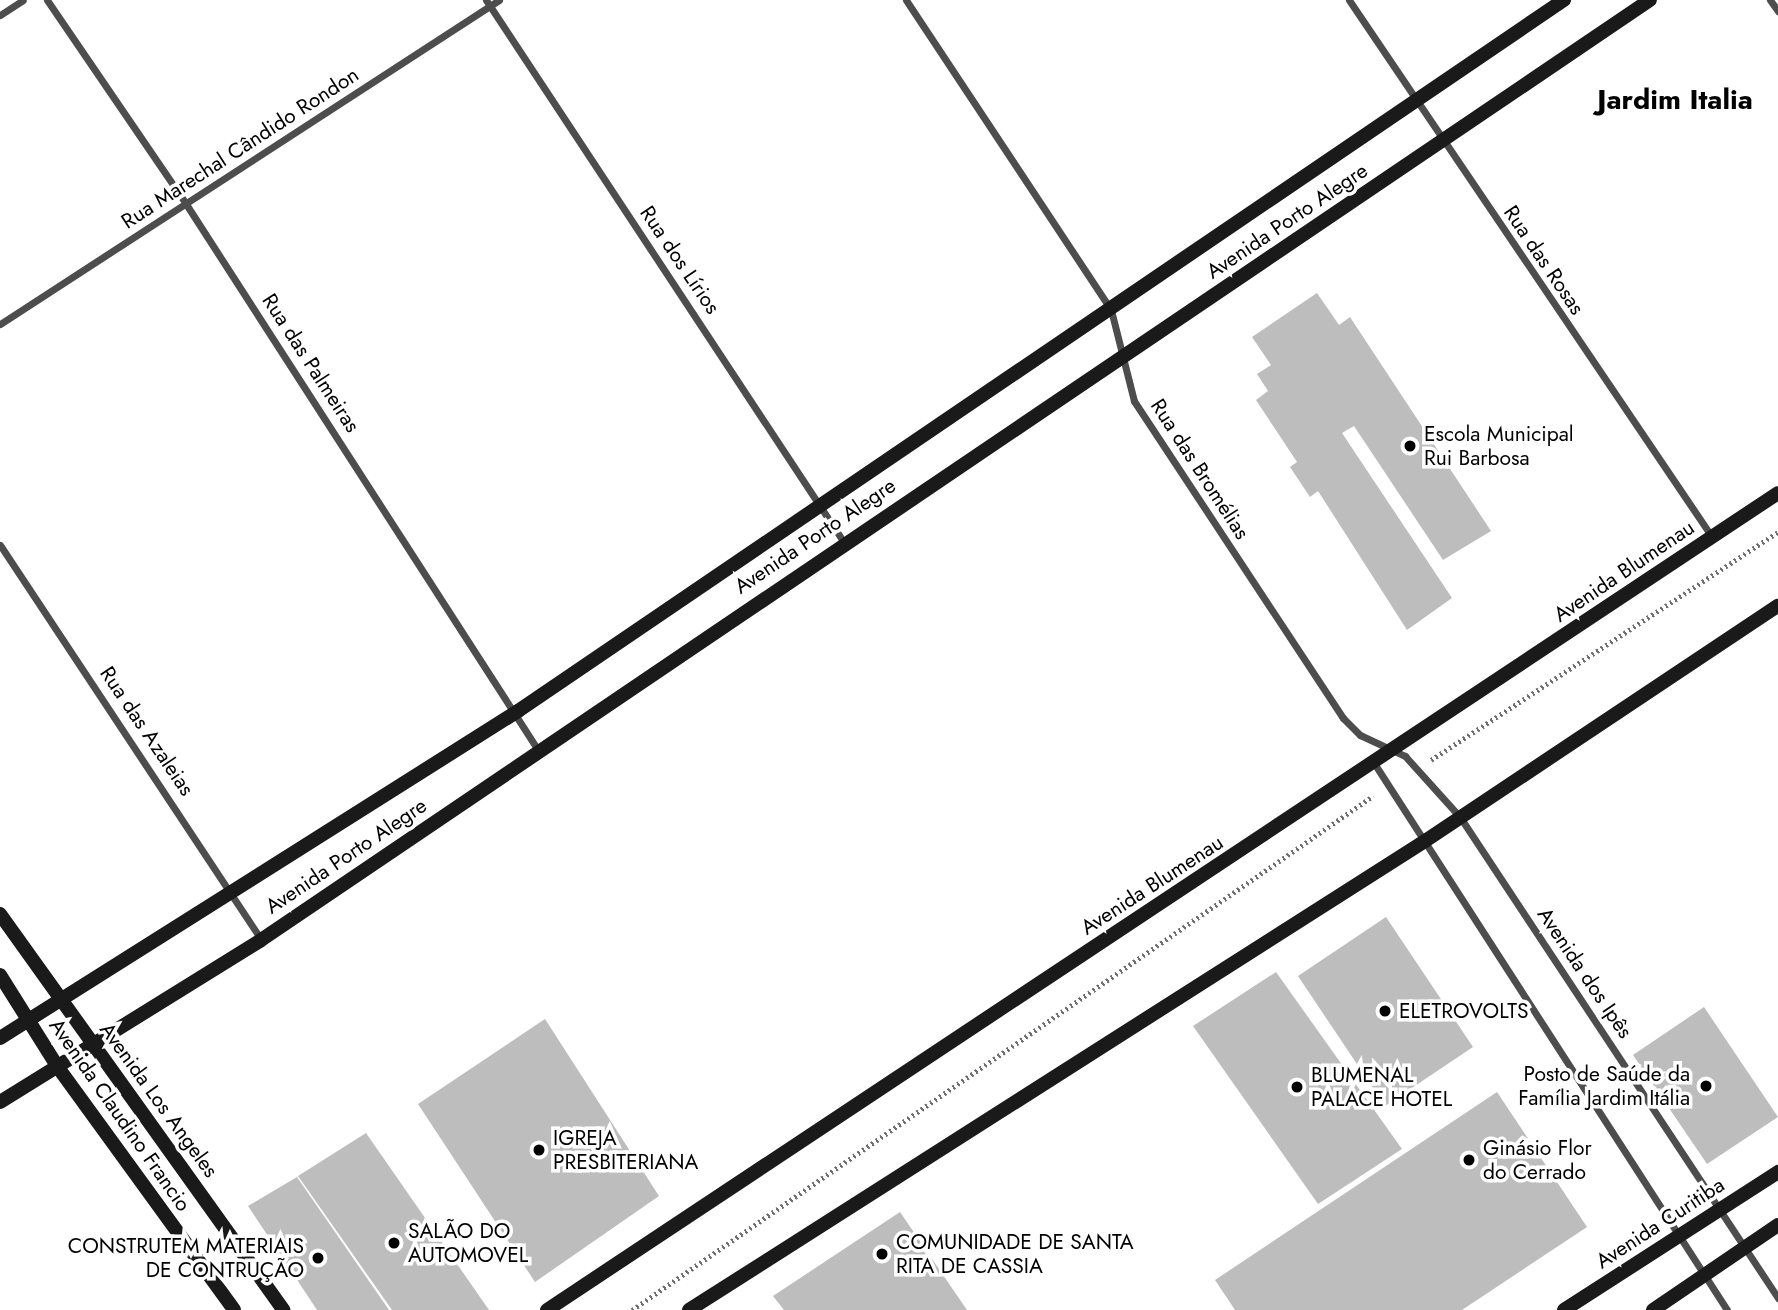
<!DOCTYPE html>
<html>
<head>
<meta charset="utf-8">
<style>
  body { margin:0 }
  #map { position:relative; width:1778px; height:1310px; overflow:hidden; background:#fff; font-family:Jost,sans-serif }
  div>[style] { position:absolute }
  .building>* { inset:0; background:#bdbdbd }
  .path>* { height:4.5px; margin-top:-2.25px; transform-origin:0; background:repeating-linear-gradient(90deg,#6f6f6f 0 2px,transparent 0 5.5px) }
  .street>* { height:7px; margin:-3.5px; padding:0 3.5px; transform-origin:3.5px; border-radius:3.5px; background:#4d4d4d }
  .secondary>* { height:14px; margin:-7px; padding:0 7px; transform-origin:7px; border-radius:7px; background:#1a1a1a }
  .dots>* { width:19px; height:19px; translate:-50% -50%; box-sizing:border-box; border:4px solid #fff; border-radius:50% }
  span { translate:-50% -50%; white-space:nowrap; text-align:center; line-height:1.15; -webkit-text-stroke:7px #fff; paint-order:stroke }
  .street-label { font-size:21px; color:#000 }
  .poi-label { font-size:21px; color:#000 }
  .left { translate:0 -50%; text-align:left }
  .right { translate:-100% -50%; text-align:right }
  .district-label { font-size:28px; color:#000; font-weight:700 }
</style>
</head>
<body>
<div id="map">
  <div class="building">
    <div style="clip-path:polygon(1317px 293px,1339px 325px,1350px 317px,1491px 531px,1443px 560px,1354px 426px,1342px 433px,1452px 598px,1407px 630px,1318px 491px,1310px 497px,1290px 467px,1297px 462px,1256px 400px,1268px 391px,1257px 374px,1271px 365px,1252px 337px)"></div>
    <div style="clip-path:polygon(1386px 917px,1473px 1047px,1385px 1106px,1298px 976px)"></div>
    <div style="clip-path:polygon(1276px 972px,1402px 1149px,1318px 1204px,1193px 1026px)"></div>
    <div style="clip-path:polygon(1704px 1007px,1778px 1117px,1707px 1164px,1633px 1055px)"></div>
    <div style="clip-path:polygon(545px 1019px,659px 1196px,535px 1282px,418px 1104px)"></div>
    <div style="clip-path:polygon(1497px 1092px,1587px 1227px,1462px 1310px,1235px 1310px,1215px 1280px)"></div>
    <div style="clip-path:polygon(366px 1133px,489px 1310px,392px 1310px,298px 1176px)"></div>
    <div style="clip-path:polygon(297px 1177px,389px 1310px,317px 1310px,248px 1206px)"></div>
    <div style="clip-path:polygon(900px 1212px,967px 1310px,784px 1310px,773px 1296px)"></div>
  </div>
  <div class="path">
    <div style="left:1431px;top:760px;width:415px;rotate:-33.3deg"></div>
    <div style="left:632px;top:1310px;width:902px;rotate:-34.75deg"></div>
  </div>
  <div class="street">
    <div style="left:47px;top:0;width:247px;rotate:55.7deg"></div>
    <div style="left:186px;top:204px;width:650px;rotate:57.19deg"></div>
    <div style="left:486px;top:0;width:648px;rotate:56.58deg"></div>
    <div style="left:906px;top:0;width:372px;rotate:56.5deg"></div>
    <div style="left:1111px;top:310px;width:94px;rotate:75.8deg"></div>
    <div style="left:1134px;top:401px;width:380px;rotate:56.6deg"></div>
    <div style="left:1343px;top:718px;width:24px;rotate:45deg"></div>
    <div style="left:1360px;top:735px;width:50px;rotate:25deg"></div>
    <div style="left:1405px;top:756px;width:82px;rotate:48deg"></div>
    <div style="left:1460px;top:817px;width:577px;rotate:56.53deg"></div>
    <div style="left:1349px;top:0;width:648px;rotate:55.94deg"></div>
    <div style="left:1770px;top:0;width:14px;rotate:54deg"></div>
    <div style="left:0;top:15px;width:27px;rotate:-33deg"></div>
    <div style="left:0;top:324px;width:595px;rotate:-33deg"></div>
    <div style="left:0;top:545px;width:473px;rotate:56.5deg"></div>
    <div style="left:1374px;top:763px;width:651px;rotate:57.16deg"></div>
  </div>
  <div class="secondary">
    <div style="left:0;top:914px;width:487px;rotate:54.4deg"></div>
    <div style="left:0;top:975px;width:107px;rotate:57.9deg"></div>
    <div style="left:57px;top:1066px;width:301px;rotate:54deg"></div>
    <div style="left:0;top:1038px;width:613px;rotate:-32.26deg"></div>
    <div style="left:518px;top:711px;width:1265px;rotate:-34.21deg"></div>
    <div style="left:0;top:1102px;width:307px;rotate:-31.8deg"></div>
    <div style="left:261px;top:940px;width:1677px;rotate:-34.09deg"></div>
    <div style="left:547px;top:1310px;width:1477px;rotate:-33.57deg"></div>
    <div style="left:689px;top:1310px;width:873px;rotate:-32.51deg"></div>
    <div style="left:1425px;top:841px;width:424px;rotate:-33.7deg"></div>
    <div style="left:1564px;top:1310px;width:255px;rotate:-32.8deg"></div>
    <div style="left:1653px;top:1310px;width:151px;rotate:-34.2deg"></div>
  </div>
  <div class="dots">
    <div style="left:1410px;top:446px;background:#000"></div>
    <div style="left:1385px;top:1011px;background:#000"></div>
    <div style="left:1706px;top:1086px;background:#000"></div>
    <div style="left:1297px;top:1087px;background:#000"></div>
    <div style="left:539px;top:1150px;background:#000"></div>
    <div style="left:1469px;top:1160px;background:#000"></div>
    <div style="left:394px;top:1243px;background:#000"></div>
    <div style="left:882px;top:1254px;background:#000"></div>
    <div style="left:318px;top:1258px;background:#000"></div>
  </div>
  <div class="street-label">
    <span style="left:240px;top:148px;rotate:-33deg">Rua Marechal Cândido Rondon</span>
    <span style="left:1287px;top:221px;rotate:-34deg">Avenida Porto Alegre</span>
    <span style="left:680px;top:260px;rotate:56deg">Rua dos Lírios</span>
    <span style="left:1544px;top:260px;rotate:56deg">Rua das Rosas</span>
    <span style="left:311px;top:363px;rotate:57deg">Rua das Palmeiras</span>
    <span style="left:1200px;top:469px;rotate:57deg">Rua das Bromélias</span>
    <span style="left:815px;top:536px;rotate:-34deg">Avenida Porto Alegre</span>
    <span style="left:1624px;top:571px;rotate:-34deg">Avenida Blumenau</span>
    <span style="left:147px;top:731px;rotate:56deg">Rua das Azaleias</span>
    <span style="left:346px;top:856px;rotate:-34deg">Avenida Porto Alegre</span>
    <span style="left:1152px;top:885px;rotate:-33deg">Avenida Blumenau</span>
    <span style="left:1585px;top:973px;rotate:56deg">Avenida dos Ipês</span>
    <span style="left:159px;top:1100px;rotate:54deg">Avenida Los Angeles</span>
    <span style="left:120px;top:1115px;rotate:55deg">Avenida Claudino Francio</span>
    <span style="left:1660px;top:1223px;rotate:-33deg">Avenida Curitiba</span>
  </div>
  <div class="poi-label">
    <span class="left" style="left:1424px;top:446px">Escola Municipal<br>Rui Barbosa</span>
    <span class="left" style="left:1399px;top:1011px">ELETROVOLTS</span>
    <span class="right" style="left:1690px;top:1086px">Posto de Saúde da<br>Família Jardim Itália</span>
    <span class="left" style="left:1311px;top:1087px">BLUMENAL<br>PALACE HOTEL</span>
    <span class="left" style="left:553px;top:1150px">IGREJA<br>PRESBITERIANA</span>
    <span class="left" style="left:1483px;top:1160px">Ginásio Flor<br>do Cerrado</span>
    <span class="left" style="left:408px;top:1243px">SALÃO DO<br>AUTOMOVEL</span>
    <span class="left" style="left:896px;top:1254px">COMUNIDADE DE SANTA<br>RITA DE CASSIA</span>
    <span class="right" style="left:304px;top:1258px">CONSTRUTEM MATERIAIS<br>DE CONTRUÇÃO</span>
  </div>
  <div class="district-label">
    <span style="left:1675px;top:100px">Jardim Italia</span>
  </div>
</div>
</body>
</html>
